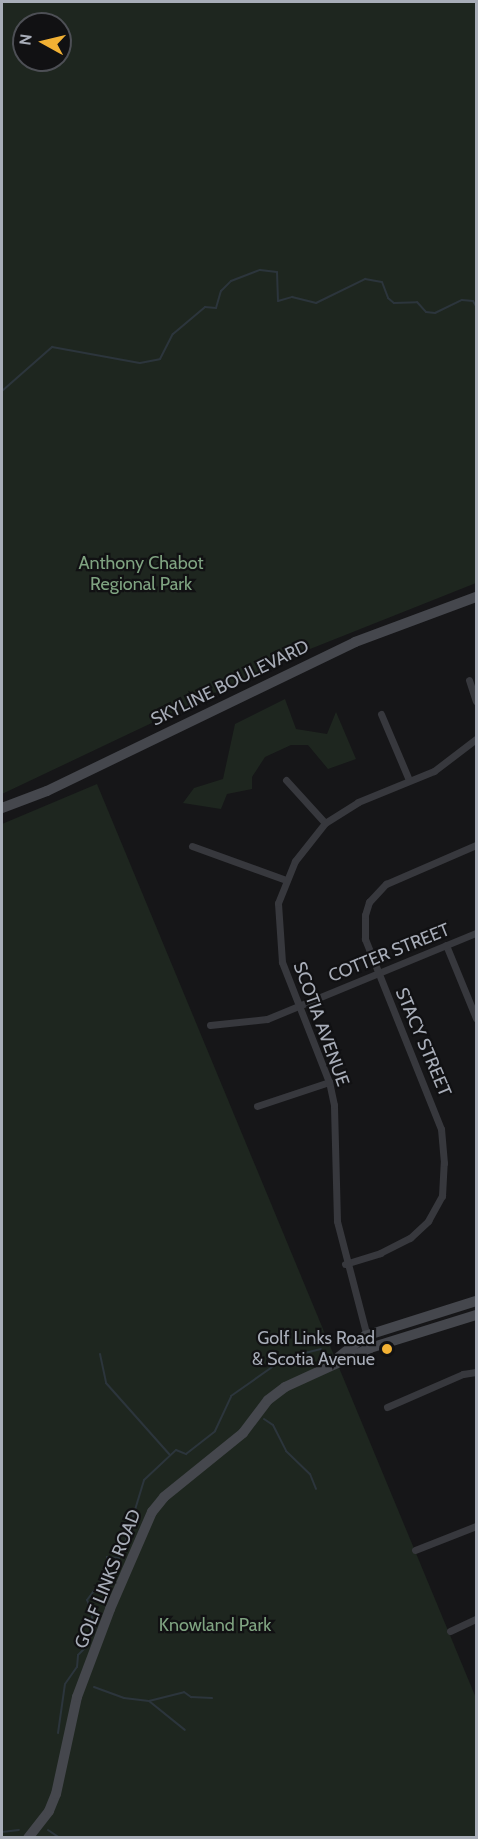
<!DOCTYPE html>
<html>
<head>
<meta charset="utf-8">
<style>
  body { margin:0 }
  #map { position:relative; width:478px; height:1839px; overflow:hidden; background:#161618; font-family:Cabin,sans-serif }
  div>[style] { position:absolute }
  .green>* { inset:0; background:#1e261f }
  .stream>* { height:2px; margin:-1px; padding:0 1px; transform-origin:1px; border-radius:1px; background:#2c353c }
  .minor>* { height:7px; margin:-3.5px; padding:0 3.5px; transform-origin:3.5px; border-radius:3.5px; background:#37383d }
  .secondary>* { height:10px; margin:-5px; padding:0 5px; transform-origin:5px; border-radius:5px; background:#45474d }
  .dots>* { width:16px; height:16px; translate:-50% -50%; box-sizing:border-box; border:3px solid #111113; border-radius:50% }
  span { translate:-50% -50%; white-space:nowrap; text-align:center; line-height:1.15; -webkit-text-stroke:4.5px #111113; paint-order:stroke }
  .park-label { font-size:18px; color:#7fa381 }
  .street-label { font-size:18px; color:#a8adb8 }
  .poi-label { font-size:18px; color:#a8adb8 }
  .right { translate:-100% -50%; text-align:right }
  .frame { position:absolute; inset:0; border:3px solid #a8adb8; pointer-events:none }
  .north { position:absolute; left:12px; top:12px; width:60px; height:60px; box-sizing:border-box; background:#111113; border:2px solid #4d4f55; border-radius:50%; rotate:278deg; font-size:16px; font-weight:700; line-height:24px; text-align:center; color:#a8adb8 }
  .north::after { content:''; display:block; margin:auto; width:21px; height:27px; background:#f2b134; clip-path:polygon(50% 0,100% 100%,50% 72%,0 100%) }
</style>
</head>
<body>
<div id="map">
  <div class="green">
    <div style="clip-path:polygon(evenodd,2px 2px,476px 2px,476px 583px,295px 655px,2px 794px,2px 2px,24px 24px,60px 24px,60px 60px,24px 60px,24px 24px)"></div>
    <div style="clip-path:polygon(285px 699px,296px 729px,327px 734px,336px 712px,356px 759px,328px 769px,308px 745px,291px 745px,265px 757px,252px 777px,252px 789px,227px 794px,221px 809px,183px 803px,194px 788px,223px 779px,235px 724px)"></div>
    <div style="clip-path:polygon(97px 784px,476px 1698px,476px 1837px,2px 1838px,2px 824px)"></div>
  </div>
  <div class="stream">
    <div style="left:2px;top:391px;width:67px;rotate:-41.3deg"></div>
    <div style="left:52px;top:347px;width:89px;rotate:10.3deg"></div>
    <div style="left:140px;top:363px;width:20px;rotate:-11deg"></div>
    <div style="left:160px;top:359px;width:28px;rotate:-63deg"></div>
    <div style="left:173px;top:334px;width:42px;rotate:-40.2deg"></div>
    <div style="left:205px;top:307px;width:11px;rotate:5deg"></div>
    <div style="left:216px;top:308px;width:18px;rotate:-74deg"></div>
    <div style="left:221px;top:291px;width:14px;rotate:-45deg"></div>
    <div style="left:231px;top:281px;width:31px;rotate:-21deg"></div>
    <div style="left:260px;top:270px;width:17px;rotate:7deg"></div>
    <div style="left:277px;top:272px;width:29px;rotate:88deg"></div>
    <div style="left:278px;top:301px;width:15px;rotate:-16deg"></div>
    <div style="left:292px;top:297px;width:25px;rotate:14deg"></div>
    <div style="left:316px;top:303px;width:55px;rotate:-26.1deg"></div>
    <div style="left:365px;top:279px;width:17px;rotate:10deg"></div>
    <div style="left:382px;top:282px;width:17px;rotate:69deg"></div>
    <div style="left:388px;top:298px;width:8px;rotate:40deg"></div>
    <div style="left:394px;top:303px;width:23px;rotate:-2deg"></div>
    <div style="left:417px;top:302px;width:13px;rotate:48deg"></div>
    <div style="left:426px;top:312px;width:9px;rotate:6deg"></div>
    <div style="left:435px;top:313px;width:30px;rotate:-26deg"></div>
    <div style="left:462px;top:300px;width:11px;rotate:5deg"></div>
    <div style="left:473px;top:301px;width:6px;rotate:59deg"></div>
    <div style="left:100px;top:1354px;width:30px;rotate:78deg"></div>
    <div style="left:106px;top:1383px;width:96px;rotate:48.4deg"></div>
    <div style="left:264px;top:1419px;width:11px;rotate:34deg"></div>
    <div style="left:273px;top:1425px;width:29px;rotate:63deg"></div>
    <div style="left:286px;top:1451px;width:33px;rotate:44deg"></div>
    <div style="left:310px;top:1474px;width:16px;rotate:68deg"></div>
    <div style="left:94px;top:1687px;width:32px;rotate:20deg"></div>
    <div style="left:124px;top:1698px;width:25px;rotate:7deg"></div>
    <div style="left:149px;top:1701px;width:46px;rotate:38.9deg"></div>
    <div style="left:149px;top:1701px;width:36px;rotate:-14deg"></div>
    <div style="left:184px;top:1692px;width:9px;rotate:36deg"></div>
    <div style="left:191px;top:1697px;width:21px;rotate:3deg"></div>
    <div style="left:58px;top:1733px;width:49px;rotate:-81.9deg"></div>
    <div style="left:65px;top:1684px;width:21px;rotate:-55deg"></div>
    <div style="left:77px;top:1667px;width:12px;rotate:-85deg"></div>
    <div style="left:78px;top:1655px;width:13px;rotate:-45deg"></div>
    <div style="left:87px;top:1646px;width:19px;rotate:-74deg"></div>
    <div style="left:92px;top:1628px;width:17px;rotate:-90deg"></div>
    <div style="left:92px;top:1611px;width:12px;rotate:-114deg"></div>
    <div style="left:87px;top:1600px;width:35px;rotate:-53deg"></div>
    <div style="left:108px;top:1572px;width:15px;rotate:-94deg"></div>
    <div style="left:107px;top:1557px;width:12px;rotate:5deg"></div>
    <div style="left:119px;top:1558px;width:13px;rotate:-67deg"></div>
    <div style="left:124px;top:1546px;width:69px;rotate:-73.1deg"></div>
    <div style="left:144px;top:1480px;width:44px;rotate:-43.2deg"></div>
    <div style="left:176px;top:1450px;width:11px;rotate:22deg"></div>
    <div style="left:186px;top:1454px;width:37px;rotate:-38deg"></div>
    <div style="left:215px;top:1431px;width:38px;rotate:-65deg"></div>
    <div style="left:231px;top:1396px;width:66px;rotate:-35.1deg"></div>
    <div style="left:285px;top:1358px;width:37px;rotate:-14deg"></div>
    <div style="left:48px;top:1830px;width:14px;rotate:34deg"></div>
    <div style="left:2px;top:1832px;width:17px;rotate:-7deg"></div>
  </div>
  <div class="minor">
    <div style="left:469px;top:680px;width:22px;rotate:72deg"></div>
    <div style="left:381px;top:714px;width:72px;rotate:67deg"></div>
    <div style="left:286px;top:780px;width:58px;rotate:47.8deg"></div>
    <div style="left:192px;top:846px;width:100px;rotate:19.9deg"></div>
    <div style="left:446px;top:945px;width:79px;rotate:67.7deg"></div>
    <div style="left:210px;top:1025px;width:57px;rotate:-6deg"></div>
    <div style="left:267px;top:1019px;width:226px;rotate:-22.4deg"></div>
    <div style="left:257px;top:1106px;width:76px;rotate:-18.4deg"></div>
    <div style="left:345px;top:1264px;width:37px;rotate:-17deg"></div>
    <div style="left:380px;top:1253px;width:34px;rotate:-27deg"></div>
    <div style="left:410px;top:1238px;width:25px;rotate:-43deg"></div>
    <div style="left:428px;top:1221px;width:29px;rotate:-61deg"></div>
    <div style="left:442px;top:1196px;width:33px;rotate:-87deg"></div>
    <div style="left:444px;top:1163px;width:34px;rotate:-95deg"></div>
    <div style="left:441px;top:1129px;width:205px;rotate:-111.8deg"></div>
    <div style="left:365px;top:939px;width:24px;rotate:-90deg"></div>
    <div style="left:365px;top:915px;width:14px;rotate:-73deg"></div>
    <div style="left:369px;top:902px;width:25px;rotate:-47deg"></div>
    <div style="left:386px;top:884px;width:98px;rotate:-23.4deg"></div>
    <div style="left:370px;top:1348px;width:131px;rotate:-104.6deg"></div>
    <div style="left:337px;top:1221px;width:116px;rotate:-91.5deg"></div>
    <div style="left:334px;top:1105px;width:24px;rotate:-102deg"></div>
    <div style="left:329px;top:1082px;width:129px;rotate:-111.4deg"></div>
    <div style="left:282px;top:962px;width:59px;rotate:-93.9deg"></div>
    <div style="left:278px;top:903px;width:45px;rotate:-68deg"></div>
    <div style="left:295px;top:861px;width:48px;rotate:-51.7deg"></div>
    <div style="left:325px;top:823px;width:39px;rotate:-32deg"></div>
    <div style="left:358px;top:802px;width:82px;rotate:-22.2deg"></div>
    <div style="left:434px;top:771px;width:53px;rotate:-37.3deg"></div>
    <div style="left:387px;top:1407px;width:83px;rotate:-23.5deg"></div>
    <div style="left:463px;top:1374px;width:13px;rotate:-9deg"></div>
    <div style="left:415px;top:1550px;width:66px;rotate:-21.5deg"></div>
    <div style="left:450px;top:1631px;width:29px;rotate:-25deg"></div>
  </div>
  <div class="secondary">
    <div style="left:2px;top:808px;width:48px;rotate:-20.7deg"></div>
    <div style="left:47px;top:791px;width:342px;rotate:-25.8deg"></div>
    <div style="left:355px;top:642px;width:129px;rotate:-20.4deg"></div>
    <div style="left:334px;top:1361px;width:40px;rotate:-39deg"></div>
    <div style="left:365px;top:1336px;width:116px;rotate:-17.5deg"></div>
    <div style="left:28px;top:1838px;width:34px;rotate:-52deg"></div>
    <div style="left:49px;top:1811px;width:18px;rotate:-68deg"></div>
    <div style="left:56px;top:1794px;width:99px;rotate:-77.8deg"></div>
    <div style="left:77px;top:1697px;width:94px;rotate:-69.4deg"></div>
    <div style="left:110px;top:1609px;width:106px;rotate:-66.6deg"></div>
    <div style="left:152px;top:1512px;width:19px;rotate:-51deg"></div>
    <div style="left:164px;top:1497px;width:102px;rotate:-39deg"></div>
    <div style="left:243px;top:1433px;width:41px;rotate:-52.9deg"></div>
    <div style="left:268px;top:1400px;width:21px;rotate:-37deg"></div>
    <div style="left:285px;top:1387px;width:94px;rotate:-24.6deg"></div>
    <div style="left:370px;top:1348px;width:111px;rotate:-17.3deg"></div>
  </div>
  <div class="dots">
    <div style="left:387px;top:1349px;background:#f2b134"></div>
  </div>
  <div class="park-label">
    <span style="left:141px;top:574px">Anthony Chabot<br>Regional Park</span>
    <span style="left:215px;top:1625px">Knowland Park</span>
  </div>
  <div class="street-label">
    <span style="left:230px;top:683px;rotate:-26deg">SKYLINE BOULEVARD</span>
    <span style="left:389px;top:953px;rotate:-22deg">COTTER STREET</span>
    <span style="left:321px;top:1024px;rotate:70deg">SCOTIA AVENUE</span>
    <span style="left:423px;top:1042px;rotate:67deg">STACY STREET</span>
    <span style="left:108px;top:1579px;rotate:-68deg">GOLF LINKS ROAD</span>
  </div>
  <div class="poi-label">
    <span class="right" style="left:375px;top:1349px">Golf Links Road<br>&amp; Scotia Avenue</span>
  </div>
  <div class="frame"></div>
  <div class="north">N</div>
</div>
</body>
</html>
